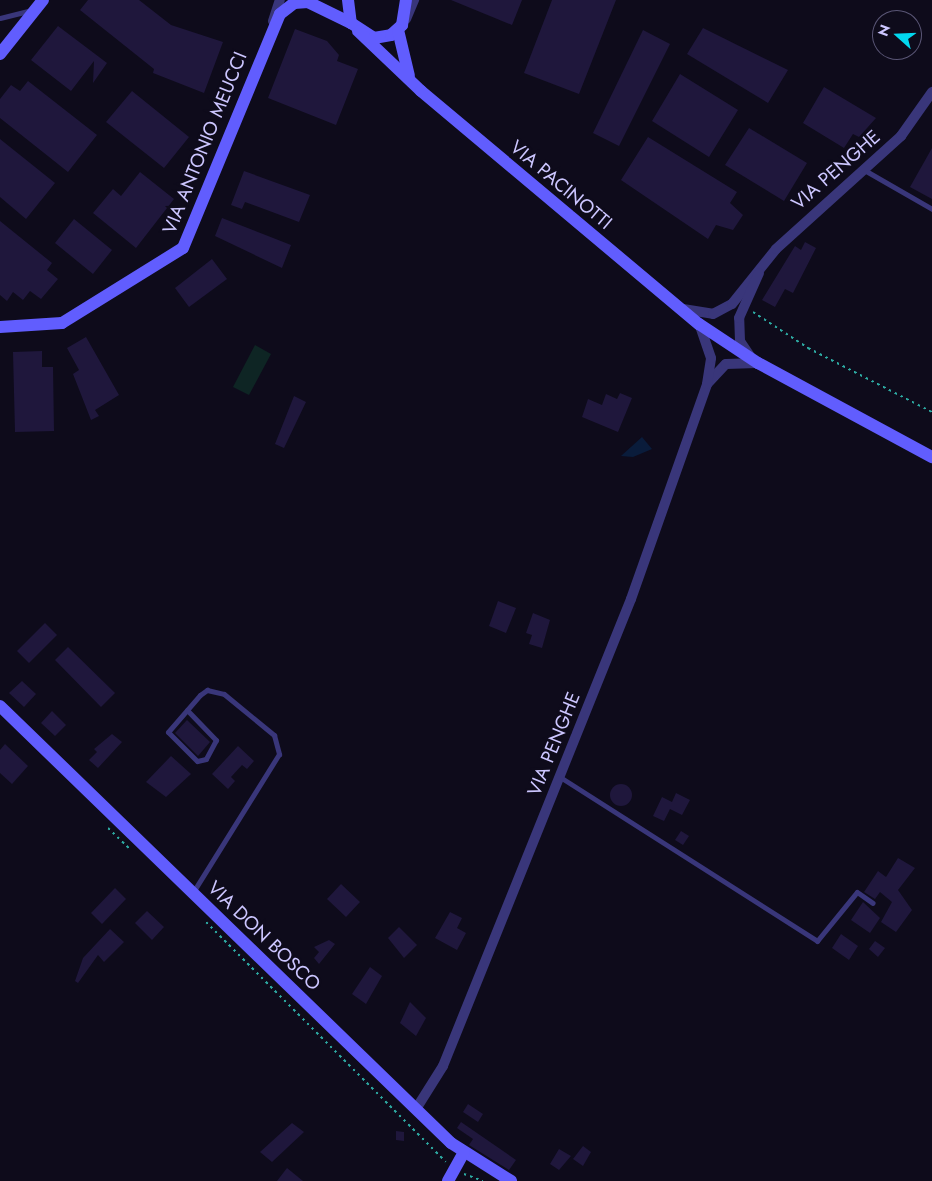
<!DOCTYPE html>
<html>
<head>
<meta charset="utf-8">
<style>
  body { margin:0 }
  #map { position:relative; width:932px; height:1181px; overflow:hidden; background:#0e0b1b; font-family:Jost,sans-serif }
  div>[style] { position:absolute }
  .green>* { inset:0; background:#0e2524 }
  .water>* { inset:0; background:#0a1c3b }
  .building>* { inset:0; background:#1f173c }
  .round { border-radius:50% }
  .path>* { height:2px; margin-top:-1px; transform-origin:0; background:repeating-linear-gradient(90deg,#2daba3 0 2.5px,transparent 0 6.5px) }
  .lane>* { height:5px; margin:-2.5px; padding:0 2.5px; transform-origin:2.5px; border-radius:2.5px; background:#39367a }
  .street>* { height:10px; margin:-5px; padding:0 5px; transform-origin:5px; border-radius:5px; background:#39367a }
  .secondary>* { height:12px; margin:-6px; padding:0 6px; transform-origin:6px; border-radius:6px; background:#615dfe }
  span { translate:-50% -50%; white-space:nowrap; text-align:center; line-height:1.15; -webkit-text-stroke:4.5px #0e0b1b; paint-order:stroke }
  .street-label { font-size:19px; color:#ccc6ff }
  .north { position:absolute; left:872px; top:10px; width:50px; height:50px; box-sizing:border-box; background:#0e0b1b; border:1px solid #5a5676; border-radius:50%; rotate:290deg; font-size:14px; font-weight:700; line-height:20px; text-align:center; color:#ccc6ff }
  .north::after { content:''; display:block; margin:auto; width:18px; height:22px; background:#02d7ee; clip-path:polygon(50% 0,100% 100%,50% 72%,0 100%) }
</style>
</head>
<body>
<div id="map">
  <div class="green">
    <div style="clip-path:polygon(255px 345px,271px 354px,249px 395px,233px 387px)"></div>
  </div>
  <div class="water">
    <div style="clip-path:polygon(642px 437px,652px 449px,633px 457px,621px 456px)"></div>
  </div>
  <div class="building">
    <div style="clip-path:polygon(88px 0,139px 0,171px 25px,223px 42px,204px 93px,153px 73px,154px 69px,80px 10px)"></div>
    <div style="clip-path:polygon(451px 0,522px 0,512px 25px)"></div>
    <div style="clip-path:polygon(552px 0,616px 0,579px 94px,524px 73px)"></div>
    <div style="clip-path:polygon(58px 26px,107px 63px,93px 83px,94px 61px,71px 91px,31px 60px)"></div>
    <div style="clip-path:polygon(703px 28px,788px 70px,768px 103px,687px 54px)"></div>
    <div style="clip-path:polygon(295px 29px,327px 41px,339px 55px,337px 61px,358px 69px,336px 125px,268px 98px)"></div>
    <div style="clip-path:polygon(643px 30px,670px 44px,619px 146px,593px 133px)"></div>
    <div style="clip-path:polygon(680px 74px,738px 110px,709px 157px,652px 121px)"></div>
    <div style="clip-path:polygon(28px 81px,97px 135px,68px 172px,0 118px,0 99px,11px 85px,20px 91px)"></div>
    <div style="clip-path:polygon(824px 87px,876px 118px,859px 137px,853px 134px,844px 148px,803px 123px)"></div>
    <div style="clip-path:polygon(132px 91px,189px 137px,164px 168px,106px 122px)"></div>
    <div style="clip-path:polygon(749px 128px,807px 163px,784px 201px,725px 165px)"></div>
    <div style="clip-path:polygon(648px 137px,737px 192px,730px 203px,743px 215px,733px 230px,716px 225px,708px 239px,621px 180px)"></div>
    <div style="clip-path:polygon(0 139px,55px 183px,26px 219px,0 197px)"></div>
    <div style="clip-path:polygon(932px 148px,932px 199px,910px 187px)"></div>
    <div style="clip-path:polygon(244px 171px,310px 195px,299px 222px,245px 202px,242px 209px,231px 205px)"></div>
    <div style="clip-path:polygon(140px 172px,174px 199px,136px 248px,93px 213px,113px 189px,121px 196px)"></div>
    <div style="clip-path:polygon(222px 218px,291px 245px,282px 268px,215px 236px)"></div>
    <div style="clip-path:polygon(74px 219px,112px 250px,93px 274px,55px 243px)"></div>
    <div style="clip-path:polygon(0 221px,52px 263px,47px 270px,58px 279px,41px 299px,30px 291px,23px 300px,13px 292px,7px 301px,0 295px)"></div>
    <div style="clip-path:polygon(805px 242px,816px 248px,793px 293px,785px 289px,775px 307px,762px 300px,795px 246px,801px 250px)"></div>
    <div style="clip-path:polygon(212px 259px,227px 279px,189px 307px,175px 288px)"></div>
    <div style="clip-path:polygon(86px 337px,119px 395px,95px 410px,99px 416px,91px 420px,73px 374px,79px 370px,67px 348px)"></div>
    <div style="clip-path:polygon(42px 351px,42px 367px,53px 367px,54px 431px,15px 432px,13px 352px)"></div>
    <div style="clip-path:polygon(620px 393px,632px 398px,618px 432px,582px 417px,588px 399px,602px 405px,606px 394px,617px 399px)"></div>
    <div style="clip-path:polygon(294px 396px,306px 402px,284px 448px,275px 444px)"></div>
    <div style="clip-path:polygon(498px 601px,516px 608px,506px 633px,489px 626px)"></div>
    <div style="clip-path:polygon(533px 613px,550px 620px,542px 648px,529px 644px,532px 635px,526px 633px)"></div>
    <div style="clip-path:polygon(45px 623px,57px 635px,29px 663px,17px 651px)"></div>
    <div style="clip-path:polygon(68px 647px,115px 693px,101px 707px,55px 660px)"></div>
    <div style="clip-path:polygon(22px 681px,36px 694px,24px 707px,9px 693px)"></div>
    <div style="clip-path:polygon(52px 711px,66px 725px,55px 736px,41px 723px)"></div>
    <div style="clip-path:polygon(187px 720px,210px 742px,198px 756px,175px 733px)"></div>
    <div style="clip-path:polygon(112px 734px,122px 742px,98px 768px,89px 760px,97px 752px,94px 749px)"></div>
    <div style="clip-path:polygon(5px 744px,28px 766px,12px 784px,0 773px,0 750px)"></div>
    <div style="clip-path:polygon(238px 746px,254px 761px,247px 769px,242px 765px,231px 777px,235px 781px,228px 789px,212px 774px)"></div>
    <div style="clip-path:polygon(171px 756px,191px 774px,166px 797px,146px 782px)"></div>
    <div class="round" style="left:610px;top:784px;width:22px;height:22px"></div>
    <div style="clip-path:polygon(676px 793px,690px 800px,682px 815px,670px 809px,664px 821px,653px 816px,662px 797px,672px 802px)"></div>
    <div style="clip-path:polygon(681px 831px,689px 836px,683px 845px,675px 840px)"></div>
    <div style="clip-path:polygon(898px 858px,915px 868px,898px 890px,912px 910px,896px 932px,881px 922px,892px 902px,880px 892px,875px 899px,864px 892px,878px 871px,886px 877px)"></div>
    <div style="clip-path:polygon(341px 884px,360px 902px,346px 917px,327px 899px)"></div>
    <div style="clip-path:polygon(115px 888px,126px 899px,102px 924px,91px 913px)"></div>
    <div style="clip-path:polygon(863px 902px,880px 918px,870px 933px,851px 920px)"></div>
    <div style="clip-path:polygon(147px 911px,164px 927px,152px 940px,135px 923px)"></div>
    <div style="clip-path:polygon(450px 912px,462px 918px,457px 928px,466px 933px,457px 950px,435px 938px)"></div>
    <div style="clip-path:polygon(399px 927px,417px 945px,404px 958px,388px 938px)"></div>
    <div style="clip-path:polygon(110px 929px,124px 942px,104px 962px,98px 955px,78px 983px,75px 981px,83px 958px)"></div>
    <div style="clip-path:polygon(841px 934px,858px 946px,849px 960px,832px 948px)"></div>
    <div style="clip-path:polygon(329px 940px,335px 944px,319px 964px,314px 958px,319px 952px,314px 947px)"></div>
    <div style="clip-path:polygon(875px 941px,885px 948px,878px 957px,869px 949px)"></div>
    <div style="clip-path:polygon(370px 967px,382px 976px,366px 1004px,352px 994px)"></div>
    <div style="clip-path:polygon(410px 1002px,426px 1018px,416px 1036px,400px 1023px)"></div>
    <div style="clip-path:polygon(468px 1104px,483px 1114px,478px 1122px,463px 1112px)"></div>
    <div style="clip-path:polygon(461px 1122px,516px 1160px,509px 1170px,469px 1145px,473px 1139px,457px 1128px)"></div>
    <div style="clip-path:polygon(292px 1123px,304px 1132px,272px 1162px,260px 1152px)"></div>
    <div style="clip-path:polygon(396px 1131px,404px 1132px,404px 1141px,396px 1140px)"></div>
    <div style="clip-path:polygon(583px 1146px,591px 1152px,583px 1166px,573px 1159px)"></div>
    <div style="clip-path:polygon(559px 1149px,571px 1156px,559px 1170px,550px 1164px)"></div>
    <div style="clip-path:polygon(287px 1168px,303px 1181px,277px 1181px)"></div>
  </div>
  <div class="path">
    <div style="left:753px;top:312px;width:66px;rotate:33.2deg"></div>
    <div style="left:808px;top:348px;width:140px;rotate:27.3deg"></div>
    <div style="left:108px;top:828px;width:30px;rotate:44deg"></div>
    <div style="left:206px;top:922px;width:339px;rotate:45deg"></div>
    <div style="left:464px;top:1174px;width:20px;rotate:20deg"></div>
  </div>
  <div class="lane">
    <div style="left:0;top:18px;width:34px;rotate:-14deg"></div>
    <div style="left:866px;top:171px;width:76px;rotate:29.9deg"></div>
    <div style="left:187px;top:710px;width:42px;rotate:46deg"></div>
    <div style="left:216px;top:740px;width:21px;rotate:118deg"></div>
    <div style="left:206px;top:759px;width:9px;rotate:167deg"></div>
    <div style="left:197px;top:761px;width:41px;rotate:-135deg"></div>
    <div style="left:168px;top:732px;width:49px;rotate:-49.1deg"></div>
    <div style="left:200px;top:695px;width:9px;rotate:-36deg"></div>
    <div style="left:207px;top:690px;width:17px;rotate:13deg"></div>
    <div style="left:224px;top:694px;width:65px;rotate:39.4deg"></div>
    <div style="left:274px;top:735px;width:20px;rotate:75deg"></div>
    <div style="left:279px;top:754px;width:163px;rotate:121.9deg"></div>
    <div style="left:560px;top:777px;width:305px;rotate:32.5deg"></div>
    <div style="left:817px;top:941px;width:63px;rotate:-50.8deg"></div>
    <div style="left:857px;top:892px;width:19px;rotate:35deg"></div>
  </div>
  <div class="street">
    <div style="left:406px;top:19px;width:21px;rotate:-67deg"></div>
    <div style="left:273px;top:21px;width:22px;rotate:-72deg"></div>
    <div style="left:683px;top:309px;width:30px;rotate:9deg"></div>
    <div style="left:713px;top:314px;width:21px;rotate:-28deg"></div>
    <div style="left:732px;top:304px;width:70px;rotate:-51.3deg"></div>
    <div style="left:776px;top:249px;width:169px;rotate:-42.1deg"></div>
    <div style="left:901px;top:136px;width:54px;rotate:-54.8deg"></div>
    <div style="left:750px;top:356px;width:18px;rotate:-124deg"></div>
    <div style="left:740px;top:341px;width:23px;rotate:-92deg"></div>
    <div style="left:739px;top:318px;width:49px;rotate:-66deg"></div>
    <div style="left:708px;top:383px;width:26px;rotate:-47deg"></div>
    <div style="left:726px;top:364px;width:31px;rotate:-2deg"></div>
    <div style="left:416px;top:1109px;width:51px;rotate:-57.9deg"></div>
    <div style="left:443px;top:1066px;width:503px;rotate:-68.07deg"></div>
    <div style="left:631px;top:599px;width:228px;rotate:-70.5deg"></div>
    <div style="left:707px;top:384px;width:26px;rotate:-81deg"></div>
    <div style="left:711px;top:358px;width:36px;rotate:-109deg"></div>
  </div>
  <div class="secondary">
    <div style="left:348px;top:0;width:23px;rotate:83deg"></div>
    <div style="left:351px;top:23px;width:27px;rotate:33deg"></div>
    <div style="left:374px;top:38px;width:17px;rotate:-10deg"></div>
    <div style="left:391px;top:35px;width:15px;rotate:-42deg"></div>
    <div style="left:402px;top:25px;width:25px;rotate:-81deg"></div>
    <div style="left:398px;top:30px;width:47px;rotate:76.6deg"></div>
    <div style="left:358px;top:31px;width:87px;rotate:43.6deg"></div>
    <div style="left:421px;top:91px;width:363px;rotate:40deg"></div>
    <div style="left:699px;top:324px;width:71px;rotate:33.5deg"></div>
    <div style="left:758px;top:363px;width:198px;rotate:28.4deg"></div>
    <div style="left:0;top:54px;width:69px;rotate:-51.5deg"></div>
    <div style="left:0;top:327px;width:62px;rotate:-3.7deg"></div>
    <div style="left:62px;top:323px;width:142px;rotate:-31.8deg"></div>
    <div style="left:183px;top:248px;width:253px;rotate:-67.5deg"></div>
    <div style="left:280px;top:14px;width:18px;rotate:-38deg"></div>
    <div style="left:294px;top:3px;width:14px;rotate:-4deg"></div>
    <div style="left:308px;top:2px;width:48px;rotate:26deg"></div>
    <div style="left:0;top:706px;width:628px;rotate:44.1deg"></div>
    <div style="left:451px;top:1143px;width:71px;rotate:32.3deg"></div>
    <div style="left:448px;top:1181px;width:33px;rotate:-61deg"></div>
  </div>
  <div class="street-label">
    <span style="left:205px;top:143px;rotate:-68deg">VIA ANTONIO MEUCCI</span>
    <span style="left:836px;top:170px;rotate:-41deg">VIA PENGHE</span>
    <span style="left:561px;top:185px;rotate:40deg">VIA PACINOTTI</span>
    <span style="left:554px;top:744px;rotate:-68deg">VIA PENGHE</span>
    <span style="left:264px;top:936px;rotate:44deg">VIA DON BOSCO</span>
  </div>
  <div class="north">N</div>
</div>
</body>
</html>
